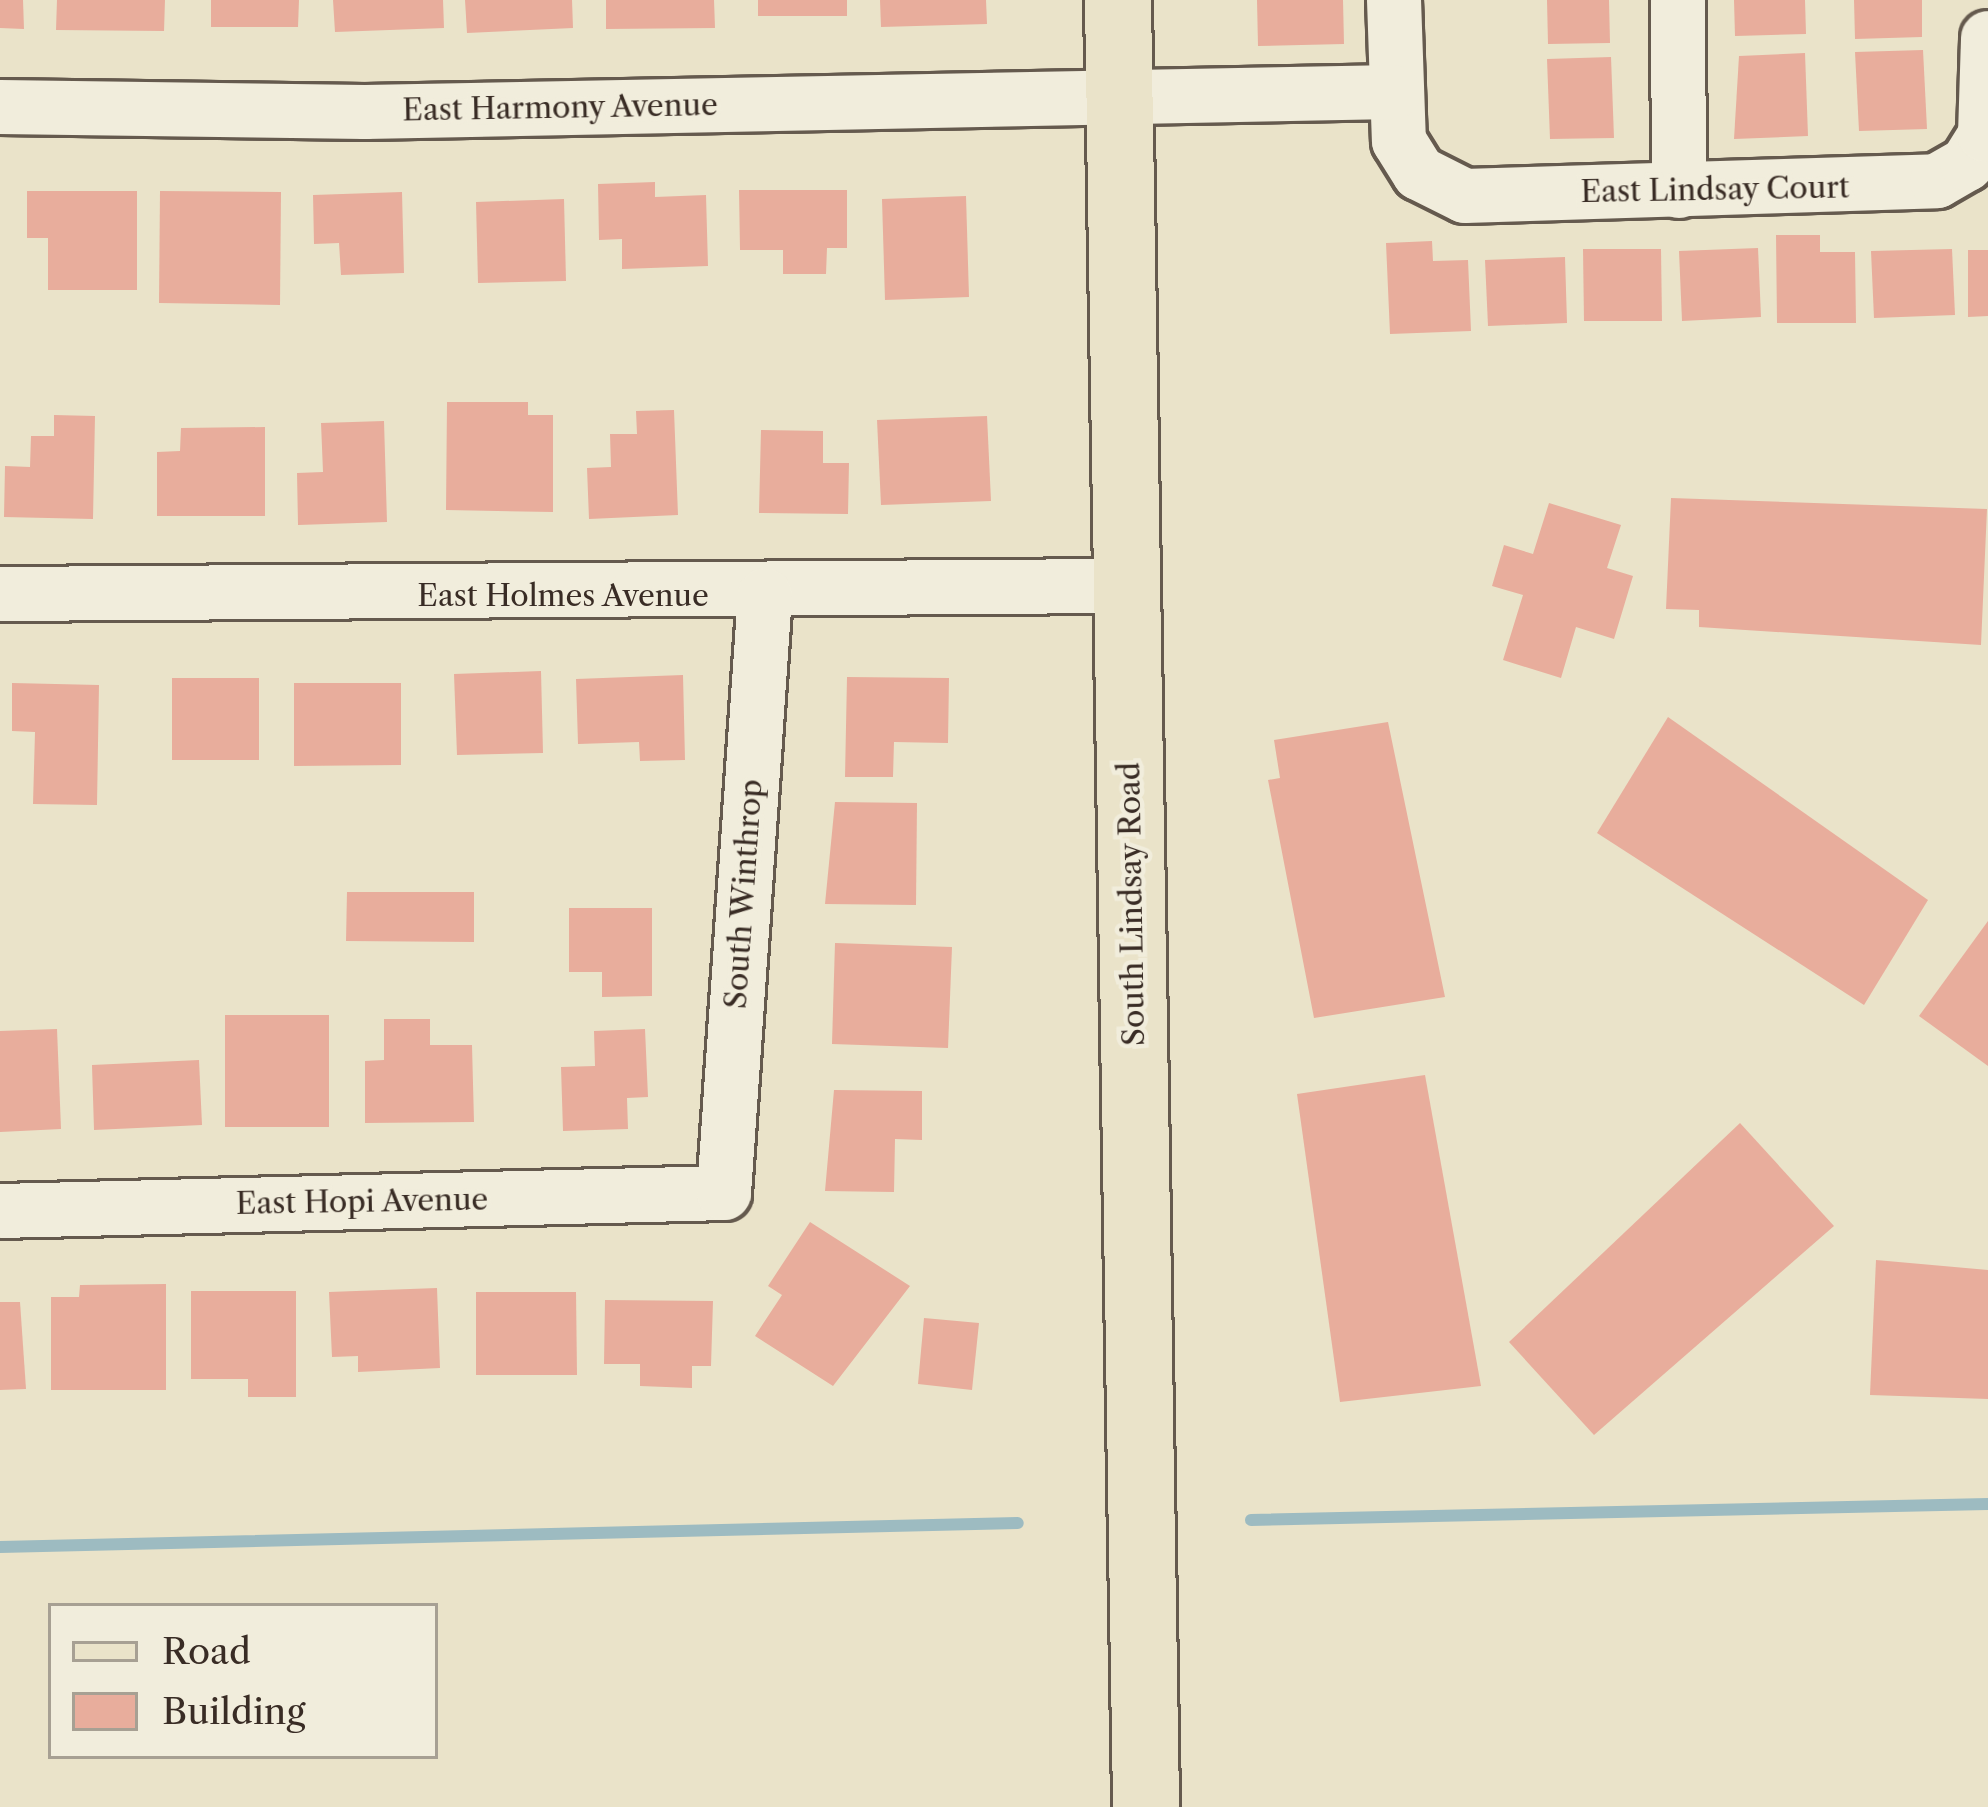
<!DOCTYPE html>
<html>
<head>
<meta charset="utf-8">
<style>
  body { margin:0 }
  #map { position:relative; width:1988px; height:1807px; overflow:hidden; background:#eae3c9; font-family:"Libre Caslon Text",serif }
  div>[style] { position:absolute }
  .stream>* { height:12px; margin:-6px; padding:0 6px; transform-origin:6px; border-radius:6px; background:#9dbbc1 }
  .building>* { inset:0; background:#e8ad9c }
  .roads { filter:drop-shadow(3px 0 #655a4e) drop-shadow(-3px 0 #655a4e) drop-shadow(0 3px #655a4e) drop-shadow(0 -3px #655a4e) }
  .minor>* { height:54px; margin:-27px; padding:0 27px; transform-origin:27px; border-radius:27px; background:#f1eddc }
  .major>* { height:66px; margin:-33px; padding:0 33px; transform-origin:33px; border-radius:33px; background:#eae3c9 }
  span { translate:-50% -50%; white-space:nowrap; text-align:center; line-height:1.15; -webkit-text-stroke:9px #f1eddc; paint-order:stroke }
  .street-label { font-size:30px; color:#392c25 }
  .legend { position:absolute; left:48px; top:1603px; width:390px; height:156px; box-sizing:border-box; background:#f1eddc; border:3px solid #a7a093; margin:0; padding:15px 21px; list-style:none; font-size:36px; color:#392c25 }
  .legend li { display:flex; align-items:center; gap:24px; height:60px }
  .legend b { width:60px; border:3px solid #a7a093 }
</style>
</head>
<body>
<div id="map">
  <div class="stream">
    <div style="left:1251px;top:1520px;width:737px;rotate:-1.24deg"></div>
    <div style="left:0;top:1547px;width:1018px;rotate:-1.35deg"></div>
  </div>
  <div class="building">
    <div style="clip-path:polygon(0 0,23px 0,24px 29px,0 28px)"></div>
    <div style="clip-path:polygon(57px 0,165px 0,164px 31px,56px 30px)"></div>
    <div style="clip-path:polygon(211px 0,299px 0,298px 27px,211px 27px)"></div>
    <div style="clip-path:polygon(333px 0,443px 0,444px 28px,335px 32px)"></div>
    <div style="clip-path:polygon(465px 0,572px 0,573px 28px,467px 33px)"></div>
    <div style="clip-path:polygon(606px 0,714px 0,715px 28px,606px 29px)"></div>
    <div style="clip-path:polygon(758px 0,847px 0,847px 16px,758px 16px)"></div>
    <div style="clip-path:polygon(880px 0,986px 0,987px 24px,881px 27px)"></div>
    <div style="clip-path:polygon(1257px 0,1343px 0,1344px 44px,1258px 46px)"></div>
    <div style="clip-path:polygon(1547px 0,1609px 0,1610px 43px,1548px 44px)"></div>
    <div style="clip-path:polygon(1734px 0,1805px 0,1806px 34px,1735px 36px)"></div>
    <div style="clip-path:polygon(1854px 0,1922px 0,1922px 37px,1855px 39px)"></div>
    <div style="clip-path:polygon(1923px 50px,1927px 129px,1859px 131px,1855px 52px)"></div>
    <div style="clip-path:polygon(1805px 53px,1808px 136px,1734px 139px,1739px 56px)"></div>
    <div style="clip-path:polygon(1611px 57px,1614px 138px,1550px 139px,1547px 59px)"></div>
    <div style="clip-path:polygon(655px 182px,655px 197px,706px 195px,708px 266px,622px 269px,622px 239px,599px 240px,598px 184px)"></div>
    <div style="clip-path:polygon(739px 190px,847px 190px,847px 248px,827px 248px,826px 274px,783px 274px,783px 250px,740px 250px)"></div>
    <div style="clip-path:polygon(27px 191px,137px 191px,137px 290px,48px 290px,48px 238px,27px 238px)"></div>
    <div style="clip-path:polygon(160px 191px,281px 192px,280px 305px,159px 303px)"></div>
    <div style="clip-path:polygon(402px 192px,404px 273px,341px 275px,339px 243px,314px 244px,313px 195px)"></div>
    <div style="clip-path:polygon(966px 196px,969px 297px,885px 300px,882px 199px)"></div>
    <div style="clip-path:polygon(564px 199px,566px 281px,478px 283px,476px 202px)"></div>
    <div style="clip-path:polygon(1776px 235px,1820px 235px,1820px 252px,1855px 252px,1856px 323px,1777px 323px)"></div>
    <div style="clip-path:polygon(1432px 241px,1433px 261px,1468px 260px,1471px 331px,1390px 334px,1386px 243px)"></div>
    <div style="clip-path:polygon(1758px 248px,1761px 317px,1682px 321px,1679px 251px)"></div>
    <div style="clip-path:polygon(1583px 249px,1661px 249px,1662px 321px,1584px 321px)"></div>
    <div style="clip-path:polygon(1952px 249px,1955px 315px,1874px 318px,1871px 251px)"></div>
    <div style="clip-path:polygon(1968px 250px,1988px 250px,1988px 316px,1968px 317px)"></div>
    <div style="clip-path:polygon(1565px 257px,1567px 323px,1488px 326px,1485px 260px)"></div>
    <div style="clip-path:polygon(447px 402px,528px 402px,528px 415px,553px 415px,553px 512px,446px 510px)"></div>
    <div style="clip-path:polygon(674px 410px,678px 515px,589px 519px,587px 468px,611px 467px,610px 434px,637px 434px,636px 411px)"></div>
    <div style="clip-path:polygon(54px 415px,95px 416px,93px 519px,4px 517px,5px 466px,30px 467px,31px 436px,54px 436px)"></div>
    <div style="clip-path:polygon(987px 416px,991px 501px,881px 505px,877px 420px)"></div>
    <div style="clip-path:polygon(384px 421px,387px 522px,298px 525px,297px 473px,323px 472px,321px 423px)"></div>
    <div style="clip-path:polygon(265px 427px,265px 516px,157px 516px,157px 452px,180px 451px,181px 428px)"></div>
    <div style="clip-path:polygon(761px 430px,823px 431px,823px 463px,849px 463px,848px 514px,759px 513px)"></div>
    <div style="clip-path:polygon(1671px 498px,1987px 509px,1981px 645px,1699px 627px,1699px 610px,1666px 609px)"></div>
    <div style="clip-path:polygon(1549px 503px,1621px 525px,1607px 568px,1633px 576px,1614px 639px,1576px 627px,1561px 678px,1503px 660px,1523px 595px,1492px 586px,1504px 545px,1533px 554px)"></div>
    <div style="clip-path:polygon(541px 671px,543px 753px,457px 755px,454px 674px)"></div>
    <div style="clip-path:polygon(683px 675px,685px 760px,640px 761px,639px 742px,578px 744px,576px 679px)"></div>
    <div style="clip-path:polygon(847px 677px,949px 678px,948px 743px,894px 742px,893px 777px,845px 777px)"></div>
    <div style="clip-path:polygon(172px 678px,259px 678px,259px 760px,172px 760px)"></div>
    <div style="clip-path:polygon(12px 683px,99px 685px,97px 805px,33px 804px,35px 732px,12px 731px)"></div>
    <div style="clip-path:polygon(294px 683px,401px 683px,401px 765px,294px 766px)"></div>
    <div style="clip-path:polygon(1668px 717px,1928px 900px,1864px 1005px,1597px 833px)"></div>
    <div style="clip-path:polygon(1388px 722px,1445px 997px,1314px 1018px,1268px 780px,1280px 778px,1274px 740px)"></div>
    <div style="clip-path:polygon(835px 802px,917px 803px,916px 905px,825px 904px)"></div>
    <div style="clip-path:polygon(347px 892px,474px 892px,474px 942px,346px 941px)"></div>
    <div style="clip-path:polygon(569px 908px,652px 908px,652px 996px,602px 997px,602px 972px,569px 972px)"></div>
    <div style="clip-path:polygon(1988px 921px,1988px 1066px,1919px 1016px)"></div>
    <div style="clip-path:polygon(835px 943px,952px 947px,948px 1048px,832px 1044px)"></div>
    <div style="clip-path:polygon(225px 1015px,329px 1015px,329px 1127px,225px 1127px)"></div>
    <div style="clip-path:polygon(384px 1019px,430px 1019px,430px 1045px,472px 1045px,474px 1122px,365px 1123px,365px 1061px,384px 1060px)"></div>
    <div style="clip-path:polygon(57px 1029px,61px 1129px,0 1132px,0 1031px)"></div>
    <div style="clip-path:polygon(645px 1029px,648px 1097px,627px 1098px,628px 1129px,563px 1131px,561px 1067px,595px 1066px,594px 1031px)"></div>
    <div style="clip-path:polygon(199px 1060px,202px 1125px,94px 1130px,92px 1065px)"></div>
    <div style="clip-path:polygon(1425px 1075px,1481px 1386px,1340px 1402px,1297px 1094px)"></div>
    <div style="clip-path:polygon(834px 1090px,922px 1091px,922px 1140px,895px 1139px,894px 1192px,825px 1191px)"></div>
    <div style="clip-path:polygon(1740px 1123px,1834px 1226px,1594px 1435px,1509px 1342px)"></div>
    <div style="clip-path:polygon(810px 1222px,910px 1286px,833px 1386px,755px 1336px,782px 1295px,768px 1286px)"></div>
    <div style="clip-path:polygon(1876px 1260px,1988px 1270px,1988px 1399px,1870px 1395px)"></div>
    <div style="clip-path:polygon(166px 1284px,166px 1390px,51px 1390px,51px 1297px,79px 1297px,80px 1285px)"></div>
    <div style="clip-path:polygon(437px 1288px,440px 1368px,358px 1372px,358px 1356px,332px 1357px,329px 1292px)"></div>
    <div style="clip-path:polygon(191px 1291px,296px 1291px,296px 1397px,248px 1397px,248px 1379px,191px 1379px)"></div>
    <div style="clip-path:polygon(476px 1292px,576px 1292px,577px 1375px,476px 1375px)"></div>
    <div style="clip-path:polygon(605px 1300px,713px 1301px,711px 1366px,692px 1366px,692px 1388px,640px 1386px,640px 1364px,604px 1364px)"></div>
    <div style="clip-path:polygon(0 1302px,20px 1302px,26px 1389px,0 1390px)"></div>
    <div style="clip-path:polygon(924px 1318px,979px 1323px,972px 1390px,918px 1384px)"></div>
  </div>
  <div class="roads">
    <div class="minor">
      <div style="left:1394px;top:0;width:141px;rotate:88deg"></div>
      <div style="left:1399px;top:141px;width:38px;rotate:58deg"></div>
      <div style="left:1419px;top:173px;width:51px;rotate:26.6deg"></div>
      <div style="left:1465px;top:196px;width:472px;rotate:-1.8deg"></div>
      <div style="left:1937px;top:181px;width:34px;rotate:-30deg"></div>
      <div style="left:1967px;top:164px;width:34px;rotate:-58deg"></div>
      <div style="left:1985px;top:135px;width:97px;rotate:-88.2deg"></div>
      <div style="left:1678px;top:0;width:191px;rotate:89.7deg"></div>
      <div style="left:0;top:107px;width:365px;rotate:0.8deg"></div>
      <div style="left:365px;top:112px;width:1029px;rotate:-1.11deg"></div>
      <div style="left:0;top:594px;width:1127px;rotate:-0.41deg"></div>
      <div style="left:0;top:1211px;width:724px;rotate:-1.42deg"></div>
      <div style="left:724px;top:1193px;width:599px;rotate:-86.08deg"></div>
    </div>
    <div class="major">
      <div style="left:1118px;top:0;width:1807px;rotate:89.11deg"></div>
    </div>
  </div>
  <div class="street-label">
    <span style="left:560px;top:108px;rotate:-1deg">East Harmony Avenue</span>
    <span style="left:1715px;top:190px;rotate:-1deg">East Lindsay Court</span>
    <span style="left:563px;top:596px">East Holmes Avenue</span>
    <span style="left:744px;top:894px;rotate:-86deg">South Winthrop</span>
    <span style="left:1132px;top:904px;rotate:-91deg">South Lindsay Road</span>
    <span style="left:362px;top:1202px;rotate:-1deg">East Hopi Avenue</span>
  </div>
  <ul class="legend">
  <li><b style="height:15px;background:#eae3c9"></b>Road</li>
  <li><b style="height:33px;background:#e8ad9c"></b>Building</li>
  </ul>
</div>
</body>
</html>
